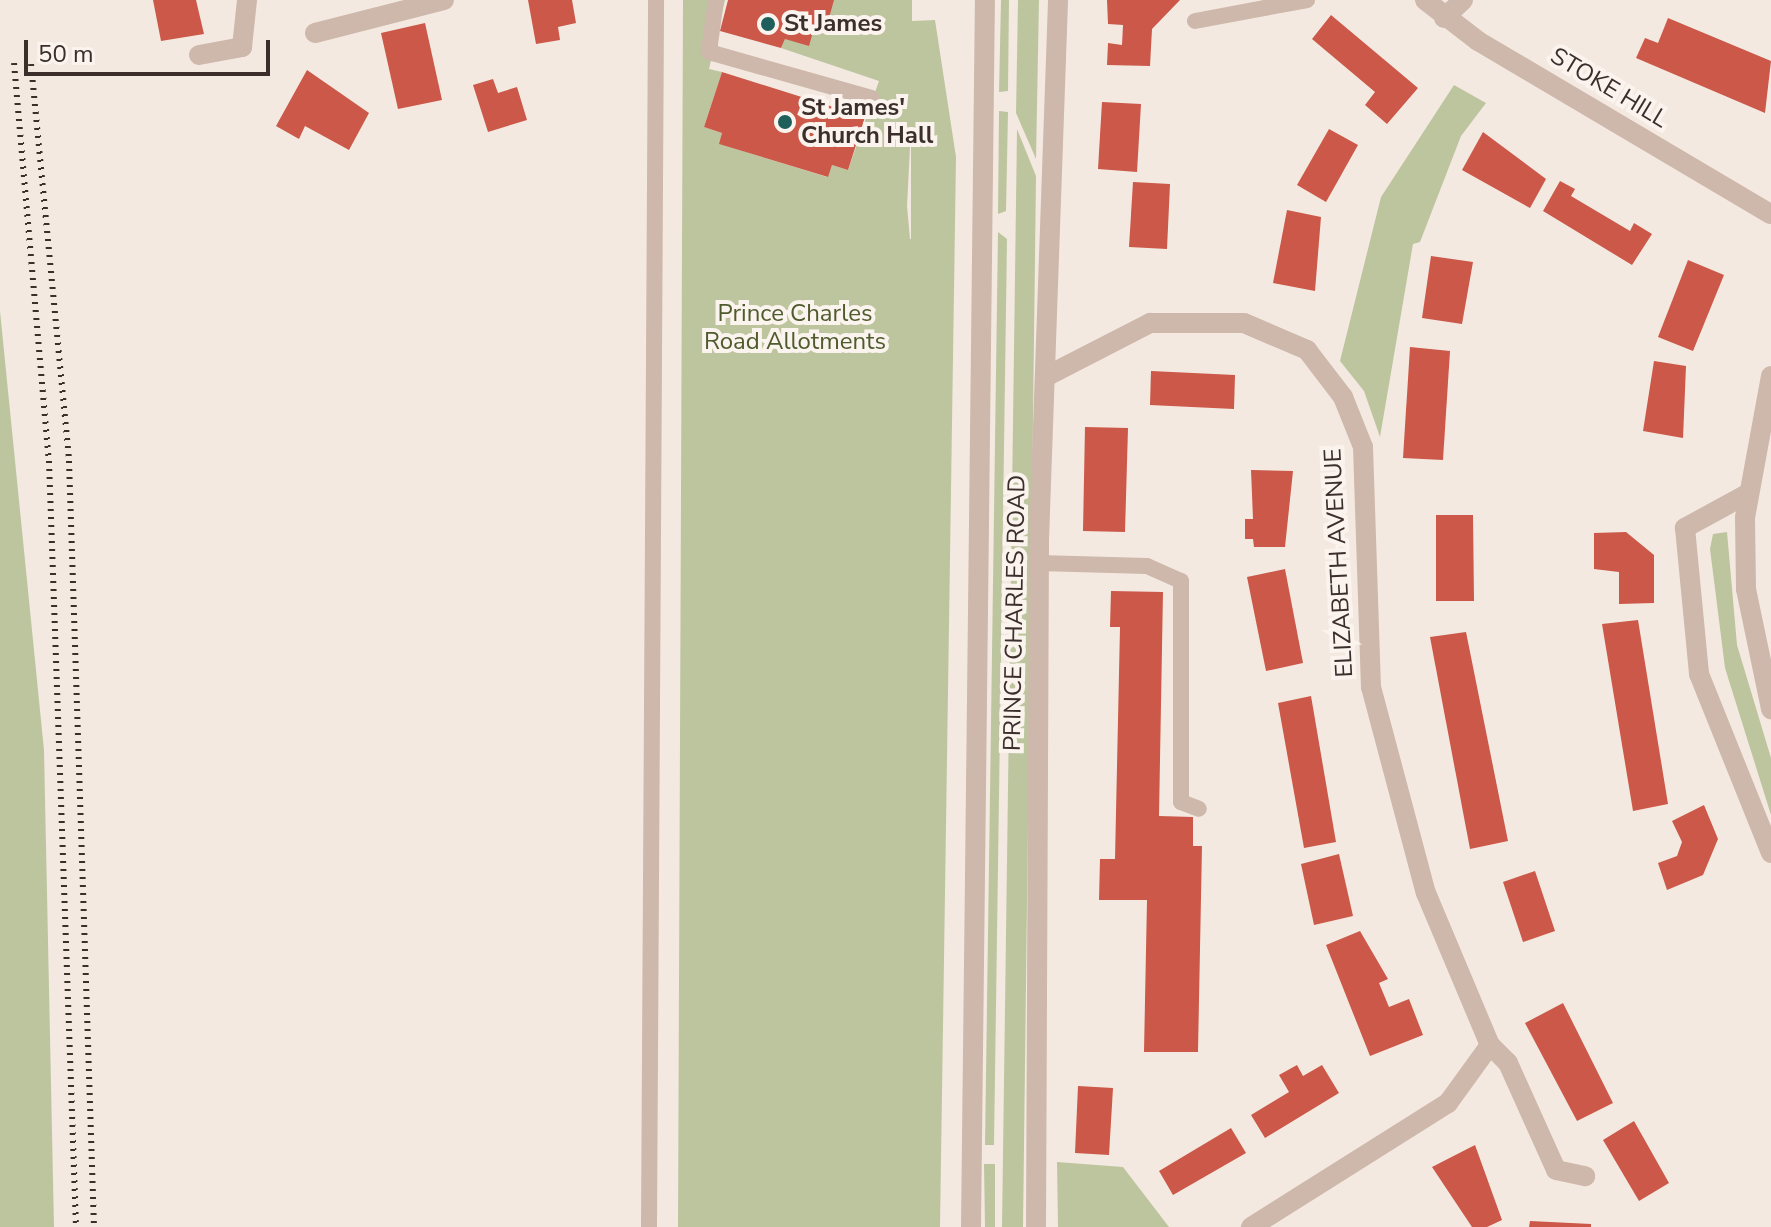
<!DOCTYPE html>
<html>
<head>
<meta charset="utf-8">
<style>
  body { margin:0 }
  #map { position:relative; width:1771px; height:1227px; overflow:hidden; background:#f4e9e0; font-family:"Nunito Sans",sans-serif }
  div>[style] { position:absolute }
  .green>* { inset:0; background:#bdc59f }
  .building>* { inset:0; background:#cb5848 }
  .service>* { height:16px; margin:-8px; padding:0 8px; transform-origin:8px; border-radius:8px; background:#ceb7ab }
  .minor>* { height:20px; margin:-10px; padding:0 10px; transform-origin:10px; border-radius:10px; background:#ceb7ab }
  .tertiary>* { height:20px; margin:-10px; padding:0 10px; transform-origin:10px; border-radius:10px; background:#ceb7ab }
  .rail>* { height:6px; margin-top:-3px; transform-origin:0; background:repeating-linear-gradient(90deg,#3b2e2b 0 2px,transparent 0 8px) }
  .dots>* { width:22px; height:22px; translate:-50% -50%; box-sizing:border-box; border:4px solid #fbf3ed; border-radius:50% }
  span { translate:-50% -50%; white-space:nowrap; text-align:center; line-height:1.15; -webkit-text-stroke:8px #fbf3ed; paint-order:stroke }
  .poi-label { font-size:24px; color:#3b2e2b; font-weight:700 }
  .left { translate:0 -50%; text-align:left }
  .street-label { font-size:24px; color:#3b2e2b }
  .park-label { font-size:24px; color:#4f5b2d }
  .scale { position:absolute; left:24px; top:40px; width:246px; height:36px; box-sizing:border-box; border:4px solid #3b2e2b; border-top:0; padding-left:10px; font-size:24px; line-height:28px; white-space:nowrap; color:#3b2e2b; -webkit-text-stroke:6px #fbf3ed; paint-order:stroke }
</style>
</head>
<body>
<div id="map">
  <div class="green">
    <div style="clip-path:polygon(evenodd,683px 0,725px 0,709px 69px,722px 72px,704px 127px,722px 133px,720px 144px,827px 177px,832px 165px,848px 170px,879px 81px,781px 48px,785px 39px,820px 0,912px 0,912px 21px,935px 20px,956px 157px,940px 1227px,678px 1227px,683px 0,911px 128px,911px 239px,910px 239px,907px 206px,911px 128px)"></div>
    <div style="clip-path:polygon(1001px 0,1009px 0,1008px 91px,999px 92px)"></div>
    <div style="clip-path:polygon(1018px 0,1039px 0,1036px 159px,1016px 113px)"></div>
    <div style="clip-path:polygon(1454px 85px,1486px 103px,1461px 136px,1420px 242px,1413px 244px,1380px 437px,1364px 391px,1340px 361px,1381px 197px)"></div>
    <div style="clip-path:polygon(999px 111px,1008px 112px,1006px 211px,998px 214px)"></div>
    <div style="clip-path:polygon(1017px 129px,1036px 176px,1023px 1227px,1002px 1227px)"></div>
    <div style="clip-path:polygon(998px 232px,1007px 239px,994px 1145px,985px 1145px)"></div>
    <div style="clip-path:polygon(0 311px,44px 750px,54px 1227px,0 1227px)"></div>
    <div style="clip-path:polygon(1727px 532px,1737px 645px,1771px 758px,1771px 815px,1725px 668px,1710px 549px,1713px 534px)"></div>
    <div style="clip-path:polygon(1057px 1162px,1123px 1167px,1169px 1227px,1058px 1227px)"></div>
    <div style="clip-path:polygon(984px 1164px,995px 1164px,995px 1227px,985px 1227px)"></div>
  </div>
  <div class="building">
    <div style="clip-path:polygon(153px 0,196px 0,204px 34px,161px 41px)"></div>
    <div style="clip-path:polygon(528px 0,572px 0,576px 23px,558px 27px,560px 40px,536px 44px)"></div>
    <div style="clip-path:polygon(728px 0,834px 0,829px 18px,818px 14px,809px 46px,785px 39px,781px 48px,720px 31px)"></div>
    <div style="clip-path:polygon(1107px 0,1180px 0,1152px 29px,1150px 66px,1107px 65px,1108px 43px,1122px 45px,1123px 25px,1108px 24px)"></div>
    <div style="clip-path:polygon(1331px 15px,1418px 88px,1387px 124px,1365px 105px,1375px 92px,1312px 39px)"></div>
    <div style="clip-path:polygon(1668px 18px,1771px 61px,1765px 113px,1636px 58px,1645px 38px,1658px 43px)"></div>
    <div style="clip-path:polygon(425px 23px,442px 100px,398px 109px,381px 33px)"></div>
    <div style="clip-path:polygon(307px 70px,369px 113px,349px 150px,305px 126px,299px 139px,276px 126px)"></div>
    <div style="clip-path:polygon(722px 72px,865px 117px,848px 170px,832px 165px,828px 177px,719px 144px,722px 133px,704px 127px)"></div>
    <div style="clip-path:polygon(493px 79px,498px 93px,517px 87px,527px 120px,488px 132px,473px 85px)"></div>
    <div style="clip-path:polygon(1102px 102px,1141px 104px,1137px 172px,1098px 169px)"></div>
    <div style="clip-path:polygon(1329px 129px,1358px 145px,1326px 202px,1297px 185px)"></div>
    <div style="clip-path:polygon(1483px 132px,1546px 179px,1530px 208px,1462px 170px)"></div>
    <div style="clip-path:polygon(1560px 181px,1575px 189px,1571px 196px,1630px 231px,1634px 223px,1652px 234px,1632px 265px,1543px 211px)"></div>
    <div style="clip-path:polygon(1133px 182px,1170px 184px,1167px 249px,1129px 247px)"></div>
    <div style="clip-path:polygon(1287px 210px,1321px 217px,1315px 291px,1273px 283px)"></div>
    <div style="clip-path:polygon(1431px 256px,1473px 262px,1462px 324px,1422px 318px)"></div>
    <div style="clip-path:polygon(1688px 260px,1724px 275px,1693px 351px,1658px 337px)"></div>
    <div style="clip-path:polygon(1410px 347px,1450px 351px,1443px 460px,1403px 458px)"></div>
    <div style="clip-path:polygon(1654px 361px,1686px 366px,1683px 438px,1643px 431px)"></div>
    <div style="clip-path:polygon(1151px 371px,1235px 375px,1234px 409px,1150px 405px)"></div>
    <div style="clip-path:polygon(1085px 427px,1128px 428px,1125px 532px,1083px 531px)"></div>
    <div style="clip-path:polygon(1251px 470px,1293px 471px,1285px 547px,1254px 547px,1253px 539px,1245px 539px,1245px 519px,1253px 519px)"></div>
    <div style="clip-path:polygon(1436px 515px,1473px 515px,1474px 601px,1436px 601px)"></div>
    <div style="clip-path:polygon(1626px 532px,1654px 555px,1654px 603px,1619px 604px,1619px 572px,1594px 569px,1594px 533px)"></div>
    <div style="clip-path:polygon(1285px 569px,1303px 663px,1266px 671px,1247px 577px)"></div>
    <div style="clip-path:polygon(1111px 591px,1163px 592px,1159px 816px,1193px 817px,1193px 846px,1202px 846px,1198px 1052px,1144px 1052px,1147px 900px,1099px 900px,1100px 859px,1115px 859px,1120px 627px,1110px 627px)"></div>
    <div style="clip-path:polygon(1638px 620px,1668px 804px,1633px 811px,1602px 624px)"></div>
    <div style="clip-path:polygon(1466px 632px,1508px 841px,1470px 849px,1430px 637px)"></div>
    <div style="clip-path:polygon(1311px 696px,1336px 842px,1304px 848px,1278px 703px)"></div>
    <div style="clip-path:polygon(1704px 805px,1718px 839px,1703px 875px,1667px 890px,1658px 863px,1677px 856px,1682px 842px,1672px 821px)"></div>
    <div style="clip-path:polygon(1339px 854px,1353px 916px,1314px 925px,1301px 864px)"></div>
    <div style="clip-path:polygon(1535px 871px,1555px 931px,1523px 942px,1503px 882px)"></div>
    <div style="clip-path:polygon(1360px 931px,1388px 979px,1379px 983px,1389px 1007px,1409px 999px,1423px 1035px,1370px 1056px,1326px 945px)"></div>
    <div style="clip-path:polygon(1563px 1003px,1613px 1103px,1577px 1121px,1525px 1023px)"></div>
    <div style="clip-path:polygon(1297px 1065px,1303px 1076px,1322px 1065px,1339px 1093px,1265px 1138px,1251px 1115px,1289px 1092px,1279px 1075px)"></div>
    <div style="clip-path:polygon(1078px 1086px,1113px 1088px,1109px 1155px,1075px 1153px)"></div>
    <div style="clip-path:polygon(1634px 1121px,1669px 1183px,1639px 1201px,1603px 1140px)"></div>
    <div style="clip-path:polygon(1231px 1128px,1246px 1153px,1173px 1195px,1159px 1171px)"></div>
    <div style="clip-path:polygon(1475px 1145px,1502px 1220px,1487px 1227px,1472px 1227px,1432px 1167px)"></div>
    <div style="clip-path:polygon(1530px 1221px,1591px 1224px,1591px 1227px,1529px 1227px)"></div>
  </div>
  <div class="service">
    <div style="left:716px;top:0;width:52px;rotate:97.7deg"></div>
    <div style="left:709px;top:52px;width:169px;rotate:15.8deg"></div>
    <div style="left:1195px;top:21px;width:114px;rotate:-10.6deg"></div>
    <div style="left:1039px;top:563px;width:108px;rotate:1.6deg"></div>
    <div style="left:1147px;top:566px;width:37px;rotate:24deg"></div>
    <div style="left:1181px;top:581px;width:221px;rotate:90deg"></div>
    <div style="left:1181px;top:802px;width:19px;rotate:21deg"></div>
    <div style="left:649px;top:1227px;width:1227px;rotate:-89.67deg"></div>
  </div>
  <div class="minor">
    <div style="left:1444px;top:18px;width:26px;rotate:-43deg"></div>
    <div style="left:315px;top:33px;width:133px;rotate:-14.3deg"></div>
    <div style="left:199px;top:55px;width:44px;rotate:-10.5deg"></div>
    <div style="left:242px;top:47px;width:47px;rotate:-83.9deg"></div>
    <div style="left:1049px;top:375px;width:114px;rotate:-27.2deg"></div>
    <div style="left:1150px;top:323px;width:94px"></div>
    <div style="left:1244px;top:323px;width:69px;rotate:23.2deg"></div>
    <div style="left:1307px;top:350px;width:59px;rotate:52.5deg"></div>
    <div style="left:1343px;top:397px;width:54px;rotate:68.2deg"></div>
    <div style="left:1363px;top:447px;width:240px;rotate:88.1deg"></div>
    <div style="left:1371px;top:687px;width:213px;rotate:75.1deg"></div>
    <div style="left:1426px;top:893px;width:165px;rotate:67.2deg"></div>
    <div style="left:1490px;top:1045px;width:72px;rotate:125.9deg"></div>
    <div style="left:1448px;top:1103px;width:233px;rotate:147.8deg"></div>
    <div style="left:1771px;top:376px;width:143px;rotate:100.4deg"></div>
    <div style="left:1745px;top:517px;width:72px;rotate:89.2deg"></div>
    <div style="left:1746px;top:589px;width:123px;rotate:78.2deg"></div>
    <div style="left:1747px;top:494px;width:71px;rotate:151.3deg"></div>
    <div style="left:1685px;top:528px;width:147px;rotate:84.5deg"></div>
    <div style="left:1699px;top:674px;width:193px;rotate:68.1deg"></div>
    <div style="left:1490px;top:1045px;width:25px;rotate:45deg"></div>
    <div style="left:1508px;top:1063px;width:117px;rotate:65.8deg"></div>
    <div style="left:1556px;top:1170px;width:30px;rotate:12deg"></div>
    <div style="left:1036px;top:1227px;width:687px;rotate:-89.75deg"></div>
    <div style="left:1039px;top:540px;width:540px;rotate:-87.98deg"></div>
  </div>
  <div class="tertiary">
    <div style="left:1425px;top:0;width:67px;rotate:37.7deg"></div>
    <div style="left:1478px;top:41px;width:340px;rotate:30.6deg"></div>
    <div style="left:971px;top:1227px;width:1227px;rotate:-89.35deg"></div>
  </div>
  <div class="rail">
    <div style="left:14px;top:63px;width:400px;rotate:85deg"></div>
    <div style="left:49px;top:461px;width:766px;rotate:87.98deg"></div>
    <div style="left:31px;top:64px;width:399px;rotate:84.5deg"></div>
    <div style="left:69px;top:461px;width:766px;rotate:88.13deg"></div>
  </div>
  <div class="dots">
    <div style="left:768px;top:24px;background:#1e5f5c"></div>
    <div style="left:785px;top:122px;background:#1e5f5c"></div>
  </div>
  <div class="poi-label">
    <span class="left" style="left:784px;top:24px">St James</span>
    <span class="left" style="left:801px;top:122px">St James'<br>Church Hall</span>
  </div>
  <div class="street-label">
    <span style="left:1609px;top:88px;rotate:31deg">STOKE HILL</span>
    <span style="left:1339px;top:563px;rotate:-93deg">ELIZABETH AVENUE</span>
    <span style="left:1015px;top:613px;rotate:-89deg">PRINCE CHARLES ROAD</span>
  </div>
  <div class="park-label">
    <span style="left:795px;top:328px">Prince Charles<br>Road Allotments</span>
  </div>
  <div class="scale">50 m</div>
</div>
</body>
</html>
